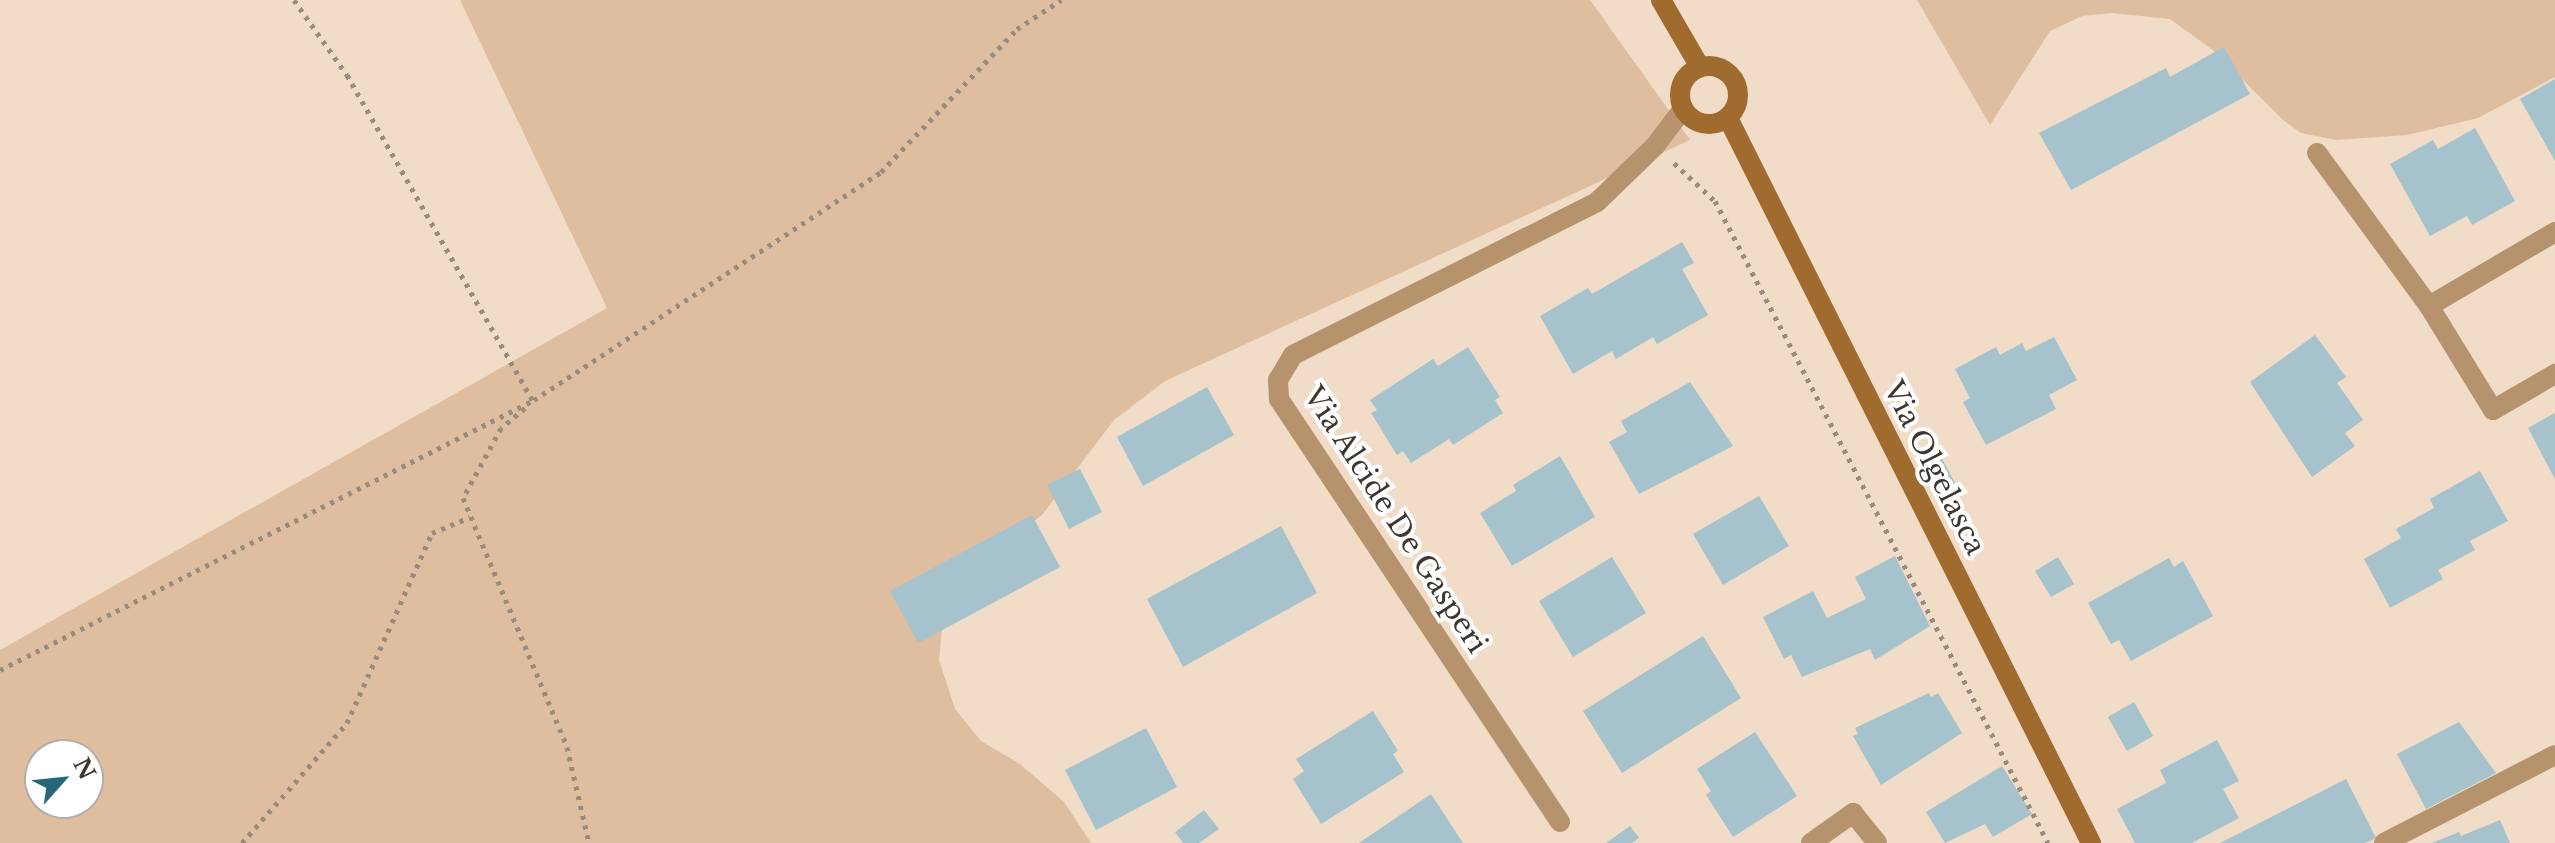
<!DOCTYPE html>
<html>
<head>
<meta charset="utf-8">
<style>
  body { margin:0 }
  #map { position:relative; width:2555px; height:843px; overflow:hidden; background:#f1dcc8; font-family:"Libre Baskerville",serif }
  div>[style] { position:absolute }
  .green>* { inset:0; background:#debe9e }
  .building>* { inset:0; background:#a5c2cd }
  .path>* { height:5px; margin-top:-2.5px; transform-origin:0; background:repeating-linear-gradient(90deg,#998b7d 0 4px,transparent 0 10px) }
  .street>* { height:20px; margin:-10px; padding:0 10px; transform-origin:10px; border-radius:10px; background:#b6926d }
  .secondary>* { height:20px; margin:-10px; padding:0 10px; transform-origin:10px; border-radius:10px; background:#9f6b2f }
  .secondary>.ring { margin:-10px; padding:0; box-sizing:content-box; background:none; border:20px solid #9f6b2f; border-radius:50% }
  span { translate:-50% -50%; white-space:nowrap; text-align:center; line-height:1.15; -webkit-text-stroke:8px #fff; paint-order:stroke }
  .street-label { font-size:28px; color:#3f372f }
  .north { position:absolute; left:24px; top:739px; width:80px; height:80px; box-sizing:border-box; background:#fff; border:2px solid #b2afac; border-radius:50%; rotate:63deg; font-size:22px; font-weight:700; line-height:32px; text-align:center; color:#3f372f }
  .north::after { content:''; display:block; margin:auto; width:28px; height:36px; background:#27677c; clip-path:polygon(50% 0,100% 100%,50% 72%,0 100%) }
</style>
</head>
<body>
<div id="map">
  <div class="green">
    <div style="clip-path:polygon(evenodd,460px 0,1590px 0,1690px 140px,1165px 381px,1114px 420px,1042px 515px,993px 553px,944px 607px,939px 660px,955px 709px,981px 741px,1020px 764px,1064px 802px,1091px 843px,0 843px,0 650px,607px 308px,460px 0,40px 755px,88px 755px,88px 803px,40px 803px,40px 755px)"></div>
    <div style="clip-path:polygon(1917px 0,2555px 0,2555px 77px,2478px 118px,2407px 135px,2336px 140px,2301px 133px,2282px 119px,2214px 51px,2170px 19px,2112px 13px,2082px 16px,2050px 31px,1990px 125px)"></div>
  </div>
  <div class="building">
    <div style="clip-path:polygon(2224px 47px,2250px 94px,2071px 190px,2039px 133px,2166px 68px,2170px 77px)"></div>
    <div style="clip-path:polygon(2555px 79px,2555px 161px,2520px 99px)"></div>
    <div style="clip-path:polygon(2475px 128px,2515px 201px,2472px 225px,2467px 216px,2430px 236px,2390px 164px,2433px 140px,2438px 149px)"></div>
    <div style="clip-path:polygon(1682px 242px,1694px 263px,1682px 269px,1708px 315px,1657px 344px,1653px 337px,1616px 359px,1612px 351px,1573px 374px,1540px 316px,1588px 288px,1592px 294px)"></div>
    <div style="clip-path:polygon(2315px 335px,2346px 377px,2337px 383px,2363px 420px,2345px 433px,2355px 446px,2312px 477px,2250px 382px)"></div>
    <div style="clip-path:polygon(2054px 337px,2077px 380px,2049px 395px,2056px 409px,1986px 445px,1963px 402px,1970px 398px,1955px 369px,1996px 347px,2000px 355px,2022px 343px,2026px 351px)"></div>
    <div style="clip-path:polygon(1468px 347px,1500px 397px,1495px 400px,1503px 413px,1453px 445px,1449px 439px,1411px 463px,1403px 451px,1397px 455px,1371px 413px,1377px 410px,1370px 400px,1433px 359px,1438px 366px)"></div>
    <div style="clip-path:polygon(1690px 382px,1733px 446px,1639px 494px,1609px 442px,1627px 432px,1621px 421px)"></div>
    <div style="clip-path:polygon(1207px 387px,1234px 435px,1143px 486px,1117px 437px)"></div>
    <div style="clip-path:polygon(2555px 413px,2555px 479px,2528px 428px)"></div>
    <div style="clip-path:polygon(1937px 449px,1955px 483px,1940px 491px,1923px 456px)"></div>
    <div style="clip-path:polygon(1560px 456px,1595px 517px,1512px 566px,1480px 513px,1516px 491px,1513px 485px)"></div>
    <div style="clip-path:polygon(1080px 469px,1102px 512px,1069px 529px,1047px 485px)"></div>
    <div style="clip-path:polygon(2480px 471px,2508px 521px,2470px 541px,2475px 550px,2438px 570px,2443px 579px,2390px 608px,2364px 559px,2401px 538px,2396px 529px,2434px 508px,2430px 499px)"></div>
    <div style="clip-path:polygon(1759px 496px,1789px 546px,1723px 585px,1693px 534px)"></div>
    <div style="clip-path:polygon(1032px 515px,1060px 567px,918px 643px,890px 591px)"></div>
    <div style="clip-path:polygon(1281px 526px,1317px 593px,1183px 667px,1147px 599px)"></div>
    <div style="clip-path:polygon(1895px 556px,1930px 626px,1875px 660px,1870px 649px,1802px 677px,1791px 655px,1784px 659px,1763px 617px,1813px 591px,1827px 618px,1866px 599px,1855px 577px)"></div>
    <div style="clip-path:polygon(1612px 557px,1646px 613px,1573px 657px,1539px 601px)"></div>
    <div style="clip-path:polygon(2058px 557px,2074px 584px,2051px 597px,2035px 571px)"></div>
    <div style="clip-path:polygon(2169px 558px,2174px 567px,2183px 561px,2213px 616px,2131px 661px,2119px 640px,2111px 644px,2088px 603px)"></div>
    <div style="clip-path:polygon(1703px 636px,1741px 698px,1622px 773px,1583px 711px)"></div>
    <div style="clip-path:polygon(1929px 693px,1931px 697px,1938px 693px,1962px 733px,1881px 785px,1853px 736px,1858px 734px,1855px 728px)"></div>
    <div style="clip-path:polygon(2134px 702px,2153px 736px,2127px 751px,2108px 717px)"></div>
    <div style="clip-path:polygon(1373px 711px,1398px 751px,1393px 754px,1404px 772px,1321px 824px,1293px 779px,1304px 771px,1296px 759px)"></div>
    <div style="clip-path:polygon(2459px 722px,2496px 773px,2426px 809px,2397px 754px)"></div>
    <div style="clip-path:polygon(1146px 728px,1177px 787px,1096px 830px,1065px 770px)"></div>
    <div style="clip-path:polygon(1755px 732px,1797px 796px,1733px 837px,1706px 795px,1711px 791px,1697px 769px)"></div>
    <div style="clip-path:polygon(2217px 740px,2239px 781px,2223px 789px,2239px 818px,2192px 843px,2135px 843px,2117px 809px,2166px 783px,2160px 770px)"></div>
    <div style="clip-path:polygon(2002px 766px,2032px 814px,1993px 837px,1985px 824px,1945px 843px,1926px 812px)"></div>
    <div style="clip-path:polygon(2346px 779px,2376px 838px,2365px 843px,2220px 843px)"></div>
    <div style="clip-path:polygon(1431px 794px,1463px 843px,1359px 843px)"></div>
    <div style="clip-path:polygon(1204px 810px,1219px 829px,1199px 843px,1183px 843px,1175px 832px)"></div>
    <div style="clip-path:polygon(2500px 820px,2510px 843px,2432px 843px,2459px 832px,2461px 836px)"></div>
    <div style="clip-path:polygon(1630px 826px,1639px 838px,1632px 843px,1606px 843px)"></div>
  </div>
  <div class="path">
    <div style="left:294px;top:0;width:92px;rotate:54.8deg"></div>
    <div style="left:347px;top:75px;width:375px;rotate:60.3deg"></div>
    <div style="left:1674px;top:163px;width:56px;rotate:42.8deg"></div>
    <div style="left:1715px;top:201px;width:723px;rotate:62.58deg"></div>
    <div style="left:525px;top:408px;width:31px;rotate:140deg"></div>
    <div style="left:501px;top:428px;width:80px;rotate:118.5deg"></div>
    <div style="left:463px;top:498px;width:270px;rotate:67.3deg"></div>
    <div style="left:567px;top:747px;width:98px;rotate:77.1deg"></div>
    <div style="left:0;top:670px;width:598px;rotate:-26.82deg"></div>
    <div style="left:534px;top:400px;width:415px;rotate:-33.3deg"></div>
    <div style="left:881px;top:172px;width:197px;rotate:-46.4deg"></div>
    <div style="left:1017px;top:29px;width:53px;rotate:-33.4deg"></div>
    <div style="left:242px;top:843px;width:159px;rotate:-48.8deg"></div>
    <div style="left:347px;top:723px;width:208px;rotate:-65.9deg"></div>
    <div style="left:432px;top:533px;width:41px;rotate:-22.8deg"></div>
  </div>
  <div class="street">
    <div style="left:2317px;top:153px;width:190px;rotate:53.8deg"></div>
    <div style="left:2429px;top:306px;width:122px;rotate:58.4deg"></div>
    <div style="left:2493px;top:410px;width:72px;rotate:-30.1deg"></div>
    <div style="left:2429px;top:306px;width:146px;rotate:-30.4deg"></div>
    <div style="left:1560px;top:822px;width:508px;rotate:-123.6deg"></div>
    <div style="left:1279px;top:399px;width:19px;rotate:-93deg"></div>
    <div style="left:1278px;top:380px;width:29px;rotate:-59deg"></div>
    <div style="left:1293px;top:355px;width:340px;rotate:-26.7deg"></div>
    <div style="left:1597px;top:202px;width:81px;rotate:-44deg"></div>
    <div style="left:1655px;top:146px;width:46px;rotate:-52.9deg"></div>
    <div style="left:1811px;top:843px;width:52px;rotate:-35.5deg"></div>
    <div style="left:1853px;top:813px;width:38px;rotate:51deg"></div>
    <div style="left:2384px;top:843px;width:192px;rotate:-27.2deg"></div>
  </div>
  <div class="secondary">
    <div style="left:1661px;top:0;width:78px;rotate:59.8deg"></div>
    <div class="ring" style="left:1680px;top:66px;width:38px;height:38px"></div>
    <div style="left:1728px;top:118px;width:811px;rotate:63.4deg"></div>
  </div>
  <div class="street-label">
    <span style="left:1934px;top:468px;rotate:63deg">Via Olgelasca</span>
    <span style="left:1395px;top:520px;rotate:57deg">Via Alcide De Gasperi</span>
  </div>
  <div class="north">N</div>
</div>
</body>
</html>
